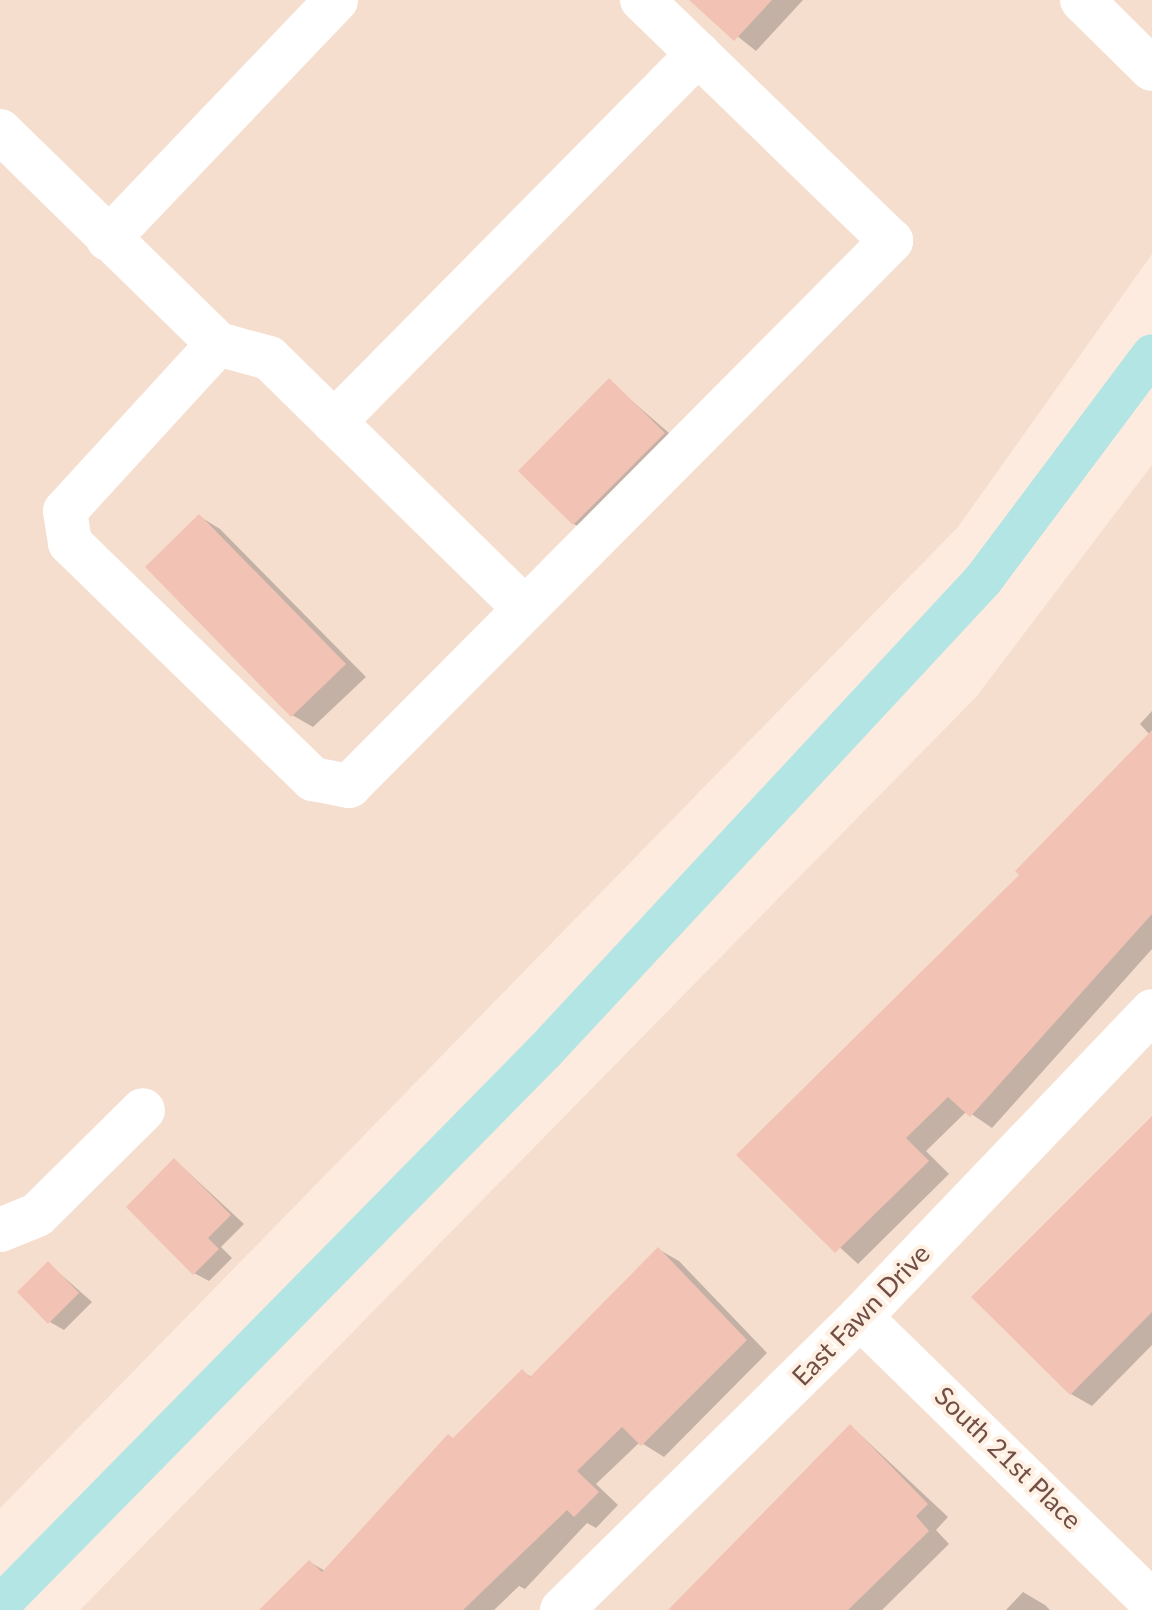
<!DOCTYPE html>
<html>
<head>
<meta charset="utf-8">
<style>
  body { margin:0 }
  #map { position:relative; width:1152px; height:1610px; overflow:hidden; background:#fcebde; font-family:Lato,sans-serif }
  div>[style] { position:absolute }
  .residential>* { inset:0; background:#f6decf }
  .shadow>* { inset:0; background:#0003 }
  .canal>* { height:40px; margin:-20px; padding:0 20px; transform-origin:20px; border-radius:20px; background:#b3e5e4 }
  .building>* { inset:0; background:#f2c3b5 }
  .minor>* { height:44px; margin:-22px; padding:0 22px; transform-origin:22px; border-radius:22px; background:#fff }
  span { translate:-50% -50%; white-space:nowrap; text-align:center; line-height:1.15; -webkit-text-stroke:8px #fff0e4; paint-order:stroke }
  .street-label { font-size:26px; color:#724e46 }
</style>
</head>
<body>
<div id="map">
  <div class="residential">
    <div style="clip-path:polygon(0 0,1152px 0,1152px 254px,958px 527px,0 1508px)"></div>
    <div style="clip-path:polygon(1152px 465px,1152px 1610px,80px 1610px,976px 697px)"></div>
  </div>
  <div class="shadow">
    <div style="clip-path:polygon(692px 0,803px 0,756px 51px)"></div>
    <div style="clip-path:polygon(609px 381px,684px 446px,595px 536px,574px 524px)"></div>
    <div style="clip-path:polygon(199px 516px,220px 529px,366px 677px,313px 727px,292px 715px)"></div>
    <div style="clip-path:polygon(1152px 711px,1152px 949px,992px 1128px,967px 1111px,926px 1151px,949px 1174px,858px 1264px,739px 1155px,1022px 875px,1150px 735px,1140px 724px)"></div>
    <div style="clip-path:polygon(1152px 1118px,1152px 1345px,1092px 1406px,1071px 1394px)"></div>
    <div style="clip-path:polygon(175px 1160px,244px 1224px,221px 1247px,232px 1258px,209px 1281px,194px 1273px)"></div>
    <div style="clip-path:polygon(658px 1249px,679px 1261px,767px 1353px,664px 1457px,640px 1442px,596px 1484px,618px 1505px,596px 1528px,587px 1523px,525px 1589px,519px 1586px,494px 1610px,264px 1610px,310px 1562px,325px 1571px,522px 1372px,532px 1377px)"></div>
    <div style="clip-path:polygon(48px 1263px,92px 1302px,64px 1330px,50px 1322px)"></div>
    <div style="clip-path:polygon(851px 1426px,948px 1517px,936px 1530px,949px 1544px,882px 1610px,691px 1610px)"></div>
    <div style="clip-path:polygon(1023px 1592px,1045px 1605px,1050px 1610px,1006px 1610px)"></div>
  </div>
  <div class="canal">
    <div style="left:0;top:1605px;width:777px;rotate:-45.47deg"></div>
    <div style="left:545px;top:1051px;width:643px;rotate:-47.08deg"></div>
    <div style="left:983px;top:580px;width:282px;rotate:-53.2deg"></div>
  </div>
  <div class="building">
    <div style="clip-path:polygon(689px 0,772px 0,734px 41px)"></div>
    <div style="clip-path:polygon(609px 378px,665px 433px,573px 525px,518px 471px)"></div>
    <div style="clip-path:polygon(199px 514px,346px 664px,291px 717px,145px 567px)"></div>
    <div style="clip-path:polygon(1152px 730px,1152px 914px,970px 1117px,948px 1097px,906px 1138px,929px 1161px,835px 1253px,736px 1155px,1019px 875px,1015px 871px)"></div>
    <div style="clip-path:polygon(1152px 1116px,1152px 1312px,1070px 1395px,971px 1297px)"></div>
    <div style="clip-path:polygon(174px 1158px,231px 1215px,208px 1238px,219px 1249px,193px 1275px,126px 1207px)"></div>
    <div style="clip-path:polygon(658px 1247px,747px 1340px,641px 1446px,622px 1427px,577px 1471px,599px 1492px,574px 1517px,567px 1510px,463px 1610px,259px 1610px,309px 1560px,322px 1572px,448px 1434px,453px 1438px,522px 1369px,530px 1377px)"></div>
    <div style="clip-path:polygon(48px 1261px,79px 1293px,48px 1324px,17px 1292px)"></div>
    <div style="clip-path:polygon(850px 1424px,928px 1504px,916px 1516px,929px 1531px,848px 1610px,668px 1610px)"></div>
  </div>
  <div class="minor">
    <div style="left:1082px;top:0;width:98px;rotate:44.6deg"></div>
    <div style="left:0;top:131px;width:305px;rotate:44.3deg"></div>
    <div style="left:218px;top:344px;width:53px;rotate:15.4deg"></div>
    <div style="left:269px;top:358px;width:357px;rotate:44.4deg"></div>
    <div style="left:108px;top:239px;width:330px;rotate:-46.3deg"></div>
    <div style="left:218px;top:344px;width:226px;rotate:132.5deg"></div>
    <div style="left:65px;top:511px;width:32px;rotate:81deg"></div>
    <div style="left:70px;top:543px;width:339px;rotate:44.2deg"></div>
    <div style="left:313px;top:779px;width:37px;rotate:11deg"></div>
    <div style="left:349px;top:786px;width:769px;rotate:-45.16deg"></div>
    <div style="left:891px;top:241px;width:347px;rotate:-135.9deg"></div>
    <div style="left:334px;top:422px;width:518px;rotate:-45.31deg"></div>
    <div style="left:0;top:1230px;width:40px;rotate:-22deg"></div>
    <div style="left:37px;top:1215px;width:149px;rotate:-44.7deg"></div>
    <div style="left:860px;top:1317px;width:408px;rotate:44.3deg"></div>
    <div style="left:562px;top:1610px;width:418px;rotate:-44.5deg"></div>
    <div style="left:860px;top:1317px;width:423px;rotate:-46.3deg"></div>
  </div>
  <div class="street-label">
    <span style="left:861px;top:1315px;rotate:-46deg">East Fawn Drive</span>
    <span style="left:1008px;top:1458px;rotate:44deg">South 21st Place</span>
  </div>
</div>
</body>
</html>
